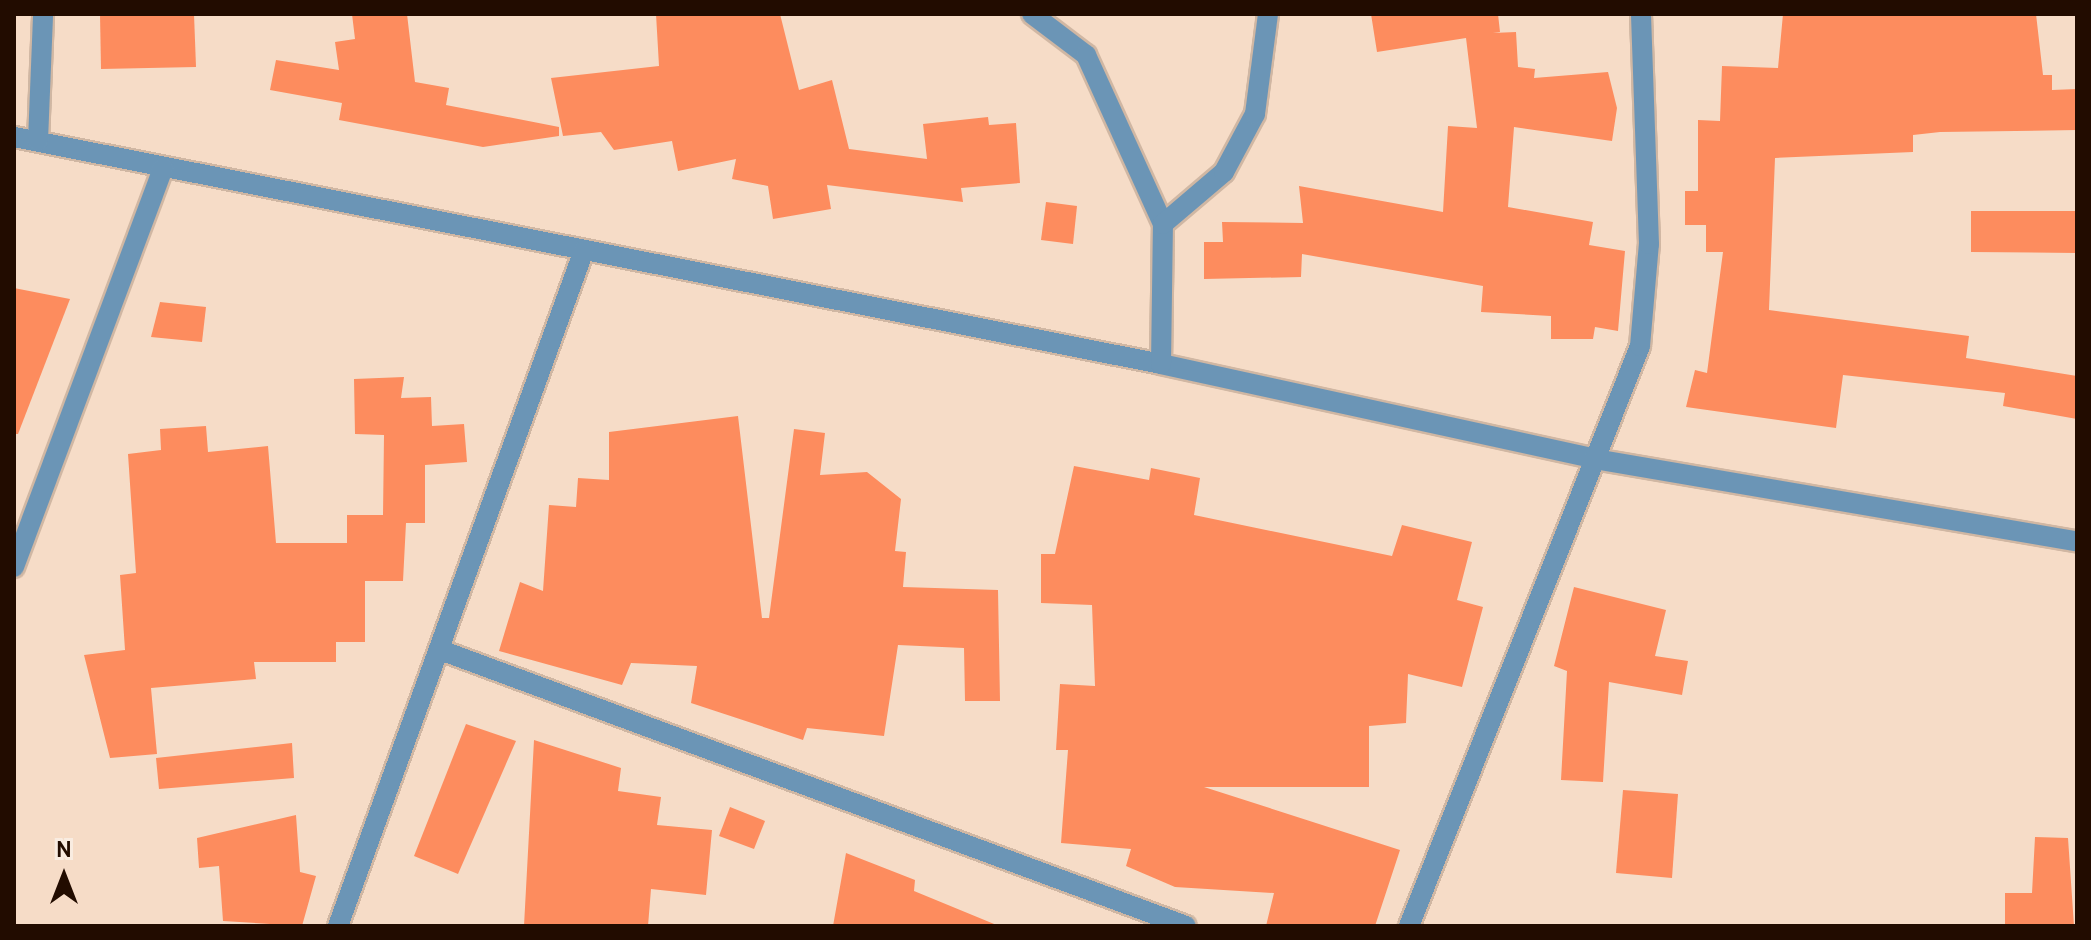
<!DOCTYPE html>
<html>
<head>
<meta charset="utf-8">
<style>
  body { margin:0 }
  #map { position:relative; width:2091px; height:940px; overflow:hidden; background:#f6dcc7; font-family:Overpass,sans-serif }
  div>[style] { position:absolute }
  .building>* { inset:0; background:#fd8c5e }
  .roads { filter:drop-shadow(2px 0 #d0b7a3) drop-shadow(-2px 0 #d0b7a3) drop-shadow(0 2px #d0b7a3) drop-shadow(0 -2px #d0b7a3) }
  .minor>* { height:20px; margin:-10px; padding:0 10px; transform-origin:10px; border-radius:10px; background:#6b95b6 }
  span { translate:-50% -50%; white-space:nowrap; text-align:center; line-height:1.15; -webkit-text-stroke:6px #f9ece1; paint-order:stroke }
  .frame { position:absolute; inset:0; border:16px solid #220c00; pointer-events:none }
  .north { position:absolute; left:24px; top:836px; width:80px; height:80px; -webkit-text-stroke:6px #f9ece1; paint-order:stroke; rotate:0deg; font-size:22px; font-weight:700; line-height:32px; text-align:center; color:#220c00 }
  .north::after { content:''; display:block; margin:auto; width:28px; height:36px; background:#220c00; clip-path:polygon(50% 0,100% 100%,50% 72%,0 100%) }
</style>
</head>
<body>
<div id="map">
  <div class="building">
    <div style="clip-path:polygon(100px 14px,194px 14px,196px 67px,101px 69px)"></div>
    <div style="clip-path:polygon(352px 14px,407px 14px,415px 82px,449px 88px,446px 105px,559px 127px,559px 136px,483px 147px,339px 120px,342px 103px,270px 90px,276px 60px,339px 70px,335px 42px,355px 39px)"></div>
    <div style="clip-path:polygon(656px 14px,780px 14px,799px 90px,832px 80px,849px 149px,927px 159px,923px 124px,988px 117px,989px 125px,1016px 123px,1020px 183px,961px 188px,963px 202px,827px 185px,831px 209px,773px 219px,768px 186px,732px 179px,736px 159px,678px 171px,672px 141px,614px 150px,601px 132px,563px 136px,551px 78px,659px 66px)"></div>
    <div style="clip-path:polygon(1371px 14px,1498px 14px,1500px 32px,1493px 33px,1516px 32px,1518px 67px,1535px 69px,1534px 78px,1608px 72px,1617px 108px,1612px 141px,1514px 127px,1508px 207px,1593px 222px,1589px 245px,1625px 251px,1618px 331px,1595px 327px,1593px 339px,1551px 339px,1551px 316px,1481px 312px,1483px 286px,1302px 254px,1301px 277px,1204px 279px,1204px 242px,1223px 242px,1222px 222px,1303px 223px,1299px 186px,1443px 212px,1448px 126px,1477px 128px,1466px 38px,1377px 52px)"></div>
    <div style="clip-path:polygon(1783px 14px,2036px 14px,2043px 75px,2052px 75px,2052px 90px,2077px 89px,2077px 130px,1940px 132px,1913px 135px,1913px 152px,1775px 158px,1769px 310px,1969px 336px,1966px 358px,2077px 376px,2077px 419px,2003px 406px,2005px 393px,1843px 375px,1836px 428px,1686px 407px,1695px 370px,1707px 373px,1723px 252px,1706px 252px,1706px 225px,1685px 225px,1685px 191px,1698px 191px,1698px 120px,1720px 121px,1722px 66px,1778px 68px)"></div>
    <div style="clip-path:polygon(1046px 202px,1077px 206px,1073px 244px,1041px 240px)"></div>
    <div style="clip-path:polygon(1971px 211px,2077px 211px,2077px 253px,1971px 252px)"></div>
    <div style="clip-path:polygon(14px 288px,70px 299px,18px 434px,14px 434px)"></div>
    <div style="clip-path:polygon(160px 302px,206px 307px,202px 342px,151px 337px)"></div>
    <div style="clip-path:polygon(404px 377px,401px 398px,431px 397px,432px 426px,464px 424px,467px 462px,425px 465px,425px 523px,406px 523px,403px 581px,365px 581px,365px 642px,336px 642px,336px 662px,254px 662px,256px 679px,151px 688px,157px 754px,110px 758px,84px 655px,125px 650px,120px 575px,136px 573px,128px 454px,161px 450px,160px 429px,206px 426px,208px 452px,268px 446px,276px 543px,347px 543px,347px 515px,383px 515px,384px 435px,355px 434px,354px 379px)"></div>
    <div style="clip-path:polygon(738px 416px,762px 618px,769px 618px,794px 429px,825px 433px,820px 475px,867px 472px,901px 499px,895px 551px,906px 552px,903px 587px,998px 590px,1000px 701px,965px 701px,964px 648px,898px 645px,884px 736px,807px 728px,803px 740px,691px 703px,697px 666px,631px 663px,622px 685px,499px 651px,520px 582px,543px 591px,549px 505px,576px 507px,578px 478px,609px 480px,609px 432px)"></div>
    <div style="clip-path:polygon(1074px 466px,1149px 480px,1151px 468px,1200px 478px,1194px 515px,1392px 556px,1402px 525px,1472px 542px,1457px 600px,1483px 607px,1462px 687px,1408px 674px,1406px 723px,1369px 726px,1369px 787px,1204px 787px,1400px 850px,1375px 926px,1266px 926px,1274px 893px,1175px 887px,1126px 866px,1131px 849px,1061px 843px,1068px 750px,1056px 750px,1060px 684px,1095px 686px,1092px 605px,1041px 603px,1041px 554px,1055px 554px)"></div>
    <div style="clip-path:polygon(1574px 587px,1666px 610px,1655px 656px,1688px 661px,1682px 695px,1609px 682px,1603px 782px,1561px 780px,1567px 671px,1554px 666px)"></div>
    <div style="clip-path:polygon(466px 724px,516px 741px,458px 874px,414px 856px)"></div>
    <div style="clip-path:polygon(534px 740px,621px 768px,618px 791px,661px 797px,657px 825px,712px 830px,706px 895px,651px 889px,648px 926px,524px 926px)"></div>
    <div style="clip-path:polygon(292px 743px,294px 778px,159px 789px,156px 758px)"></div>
    <div style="clip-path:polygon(1623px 790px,1678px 794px,1672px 878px,1616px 873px)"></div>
    <div style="clip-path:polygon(730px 807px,765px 821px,754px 849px,719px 836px)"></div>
    <div style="clip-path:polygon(296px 815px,300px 872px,316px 876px,302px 926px,223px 921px,219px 866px,199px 868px,197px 838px)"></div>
    <div style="clip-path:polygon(2035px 837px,2068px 838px,2074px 926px,2005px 926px,2005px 893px,2032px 893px)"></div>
    <div style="clip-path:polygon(846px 853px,915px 880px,914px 891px,999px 926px,833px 926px)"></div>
  </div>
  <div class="roads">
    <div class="minor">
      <div style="left:1032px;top:14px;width:68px;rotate:37.2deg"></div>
      <div style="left:1086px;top:55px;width:186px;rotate:65.5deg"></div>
      <div style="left:14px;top:137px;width:1169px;rotate:11.19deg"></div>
      <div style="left:1161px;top:364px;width:444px;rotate:12.3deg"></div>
      <div style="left:1595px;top:459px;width:489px;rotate:9.7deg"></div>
      <div style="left:38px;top:141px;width:127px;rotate:-87.7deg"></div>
      <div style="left:1161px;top:364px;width:140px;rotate:-89.2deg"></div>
      <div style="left:1163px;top:224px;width:80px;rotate:-40.4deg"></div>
      <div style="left:1224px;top:172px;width:66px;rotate:-61.9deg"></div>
      <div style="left:1255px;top:114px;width:101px;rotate:-82.6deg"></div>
      <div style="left:14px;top:567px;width:426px;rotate:-69.5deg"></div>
      <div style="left:443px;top:651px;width:792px;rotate:20.31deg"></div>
      <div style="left:338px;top:926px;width:719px;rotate:-70deg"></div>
      <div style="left:1409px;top:926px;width:624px;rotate:-68.28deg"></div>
      <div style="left:1640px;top:346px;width:102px;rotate:-85deg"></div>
      <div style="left:1649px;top:244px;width:230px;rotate:-92deg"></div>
    </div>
  </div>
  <div class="frame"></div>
  <div class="north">N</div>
</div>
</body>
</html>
